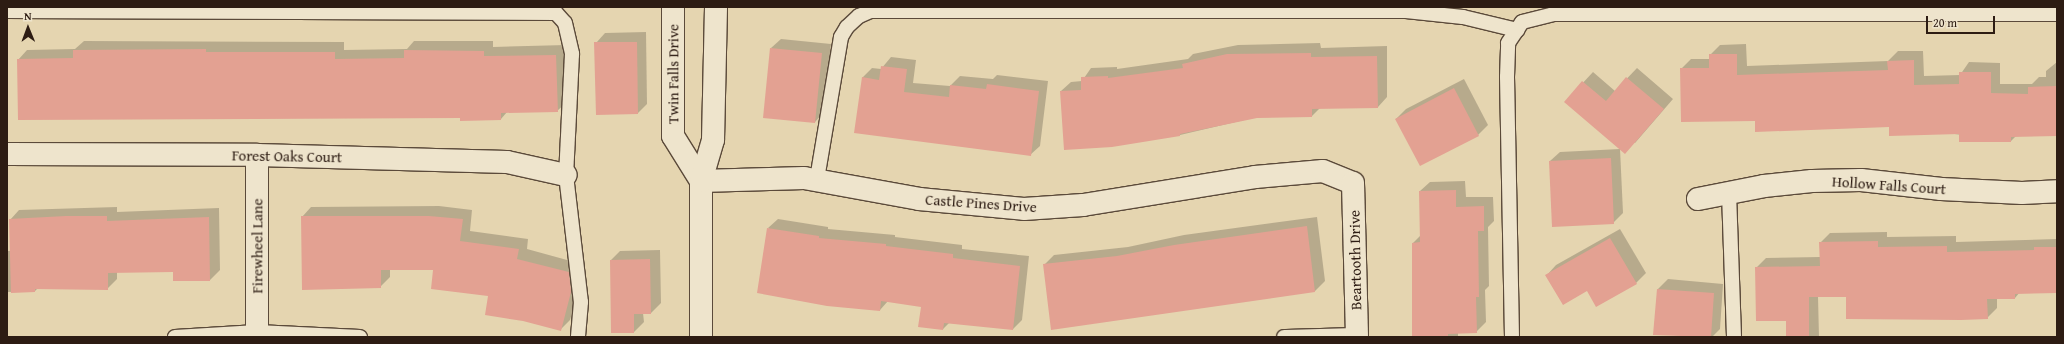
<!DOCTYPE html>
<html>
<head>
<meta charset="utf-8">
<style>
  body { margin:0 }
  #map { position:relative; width:2064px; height:344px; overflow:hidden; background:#e5d5b0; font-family:"Gentium Book Plus",serif }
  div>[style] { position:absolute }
  .shadow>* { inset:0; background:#0003 }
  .building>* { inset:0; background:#e3a192 }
  .roads { filter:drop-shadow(1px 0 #5b4a3a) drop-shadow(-1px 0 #5b4a3a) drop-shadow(0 1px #5b4a3a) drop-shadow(0 -1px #5b4a3a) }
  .lane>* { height:14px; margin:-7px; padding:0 7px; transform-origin:7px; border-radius:7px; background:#eee4cc }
  .street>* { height:22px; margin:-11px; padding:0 11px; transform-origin:11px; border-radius:11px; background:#eee4cc }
  .secondary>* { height:22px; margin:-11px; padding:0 11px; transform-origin:11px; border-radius:11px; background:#eee4cc }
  span { translate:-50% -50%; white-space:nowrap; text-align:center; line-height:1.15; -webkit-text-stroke:3px #eee4cc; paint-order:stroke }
  .street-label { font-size:15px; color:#2d1c13 }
  .frame { position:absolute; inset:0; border:8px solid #2d1c13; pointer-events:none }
  .north { position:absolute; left:8px; top:8px; width:40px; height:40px; -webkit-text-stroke:3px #eee4cc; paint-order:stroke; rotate:359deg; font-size:11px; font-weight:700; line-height:16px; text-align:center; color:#2d1c13 }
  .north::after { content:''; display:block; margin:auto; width:14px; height:18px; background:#2d1c13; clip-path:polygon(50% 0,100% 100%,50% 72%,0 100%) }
  .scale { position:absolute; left:1926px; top:16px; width:69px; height:18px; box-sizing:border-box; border:2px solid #2d1c13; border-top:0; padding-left:5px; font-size:12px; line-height:14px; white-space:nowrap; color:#2d1c13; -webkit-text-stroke:3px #eee4cc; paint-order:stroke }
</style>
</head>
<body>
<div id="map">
  <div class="shadow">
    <div style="clip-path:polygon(646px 32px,647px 104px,638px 113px,596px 43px,605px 33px)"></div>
    <div style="clip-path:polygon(781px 39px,831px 44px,824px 112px,815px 122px,771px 48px)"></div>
    <div style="clip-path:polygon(84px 41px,344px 42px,344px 50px,407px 49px,414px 41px,493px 41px,493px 47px,566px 45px,567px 102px,557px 111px,507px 112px,501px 119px,461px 117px,18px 60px,27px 50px,75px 49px)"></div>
    <div style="clip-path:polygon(1320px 43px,1321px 48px,1387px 46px,1387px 97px,1378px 107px,1320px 108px,1312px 116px,1257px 117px,1180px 135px,1065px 149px,1061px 91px,1071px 82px,1082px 81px,1091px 68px,1117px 67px,1117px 69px,1188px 59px,1193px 54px,1238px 45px)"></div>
    <div style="clip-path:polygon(1746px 44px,1747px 66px,1888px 61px,1898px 51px,1923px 51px,1924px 76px,1960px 75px,1969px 62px,2000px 63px,2000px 84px,2032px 84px,2039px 77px,2046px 77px,2046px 71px,2057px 62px,2057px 135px,2016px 136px,2011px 141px,1890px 126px,1756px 131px,1755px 120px,1681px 69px,1691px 59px,1710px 59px,1710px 55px,1720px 45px)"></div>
    <div style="clip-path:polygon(891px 57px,916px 60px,913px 83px,950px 86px,960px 76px,993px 79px,997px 75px,1048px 81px,1040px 146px,1030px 155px,862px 78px,872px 68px,881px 69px)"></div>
    <div style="clip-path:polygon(1637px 68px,1673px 99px,1635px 143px,1565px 102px,1593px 72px,1615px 91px)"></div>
    <div style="clip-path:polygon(1464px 79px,1488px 125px,1478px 135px,1396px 119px,1406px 109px)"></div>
    <div style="clip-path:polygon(1620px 149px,1623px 213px,1613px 223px,1550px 161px,1560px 152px)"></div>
    <div style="clip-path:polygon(1465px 181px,1466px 197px,1493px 197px,1494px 221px,1488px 227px,1489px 286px,1485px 290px,1486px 322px,1476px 332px,1458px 332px,1458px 337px,1413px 337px,1413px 243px,1421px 235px,1420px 191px,1430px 182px)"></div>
    <div style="clip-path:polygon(439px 206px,472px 210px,470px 231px,528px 239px,527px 249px,578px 263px,581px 282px,570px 320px,560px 330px,434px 269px,390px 269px,390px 277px,380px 287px,302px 217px,311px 207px)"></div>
    <div style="clip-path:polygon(117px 207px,117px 212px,219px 208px,220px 270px,210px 280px,174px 280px,174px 271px,117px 272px,117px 279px,107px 289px,38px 288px,35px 291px,8px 292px,7px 321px,7px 251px,11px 251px,10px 220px,19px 210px)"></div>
    <div style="clip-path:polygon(1317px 217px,1325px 281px,1315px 291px,1044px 265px,1054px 255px,1128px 247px,1184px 235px)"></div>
    <div style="clip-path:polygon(778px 219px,828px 227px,828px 229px,895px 235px,895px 237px,962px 245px,962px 249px,1029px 256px,1022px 320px,1013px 329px,950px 322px,943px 329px,922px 306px,888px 301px,880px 310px,768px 228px)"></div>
    <div style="clip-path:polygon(1620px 229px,1646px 273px,1636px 283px,1547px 275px,1556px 265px)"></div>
    <div style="clip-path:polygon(1887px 232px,1887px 237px,1956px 236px,1956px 242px,2057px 239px,2057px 292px,2020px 292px,2015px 298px,1997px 298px,1997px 308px,1987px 318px,1847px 296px,1818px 296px,1819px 337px,1787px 337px,1787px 320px,1756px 268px,1766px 258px,1820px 257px,1820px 243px,1830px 233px)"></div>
    <div style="clip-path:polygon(660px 250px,661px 303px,651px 313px,643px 313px,644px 322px,634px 332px,611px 260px,620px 251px)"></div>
    <div style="clip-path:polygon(1668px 279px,1723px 284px,1720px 329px,1712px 337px,1654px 334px,1658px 289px)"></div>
  </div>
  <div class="building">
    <div style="clip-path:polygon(594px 42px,637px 42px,638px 114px,596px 115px)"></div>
    <div style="clip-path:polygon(770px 48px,822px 53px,815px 123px,763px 118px)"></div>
    <div style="clip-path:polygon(206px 49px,206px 52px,335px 52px,335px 59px,404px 58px,404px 50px,484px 51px,484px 56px,556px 55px,558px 112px,501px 113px,501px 120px,460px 121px,460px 118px,18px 120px,17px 59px,73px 58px,73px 50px)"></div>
    <div style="clip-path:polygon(1311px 53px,1311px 57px,1377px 56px,1378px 108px,1312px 109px,1312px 117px,1257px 118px,1180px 134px,1180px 136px,1112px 147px,1064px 150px,1060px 91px,1081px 90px,1081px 77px,1108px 76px,1108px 78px,1183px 68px,1182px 64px,1227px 54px)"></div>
    <div style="clip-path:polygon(1709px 54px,1737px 54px,1737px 75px,1888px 70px,1887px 61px,1914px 60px,1914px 85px,1959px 84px,1959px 72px,1991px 72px,1991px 93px,2028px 94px,2028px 87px,2057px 86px,2057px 136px,2011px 137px,2011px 142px,1959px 142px,1959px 134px,1889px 136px,1889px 127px,1755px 132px,1755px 121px,1681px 122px,1680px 68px,1709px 68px)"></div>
    <div style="clip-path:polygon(881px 66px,907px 69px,904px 92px,949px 97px,950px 85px,986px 89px,987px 84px,1039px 91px,1031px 156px,854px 133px,862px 77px,879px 80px)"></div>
    <div style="clip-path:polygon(1626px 77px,1664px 109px,1625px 154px,1564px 102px,1582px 81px,1606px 101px)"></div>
    <div style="clip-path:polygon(1454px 88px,1479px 136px,1420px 166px,1395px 119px)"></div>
    <div style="clip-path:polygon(1611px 158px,1614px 224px,1552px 227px,1549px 161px)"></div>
    <div style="clip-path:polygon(1456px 190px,1456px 207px,1484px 206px,1484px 231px,1478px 231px,1479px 297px,1476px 297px,1477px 333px,1448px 334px,1448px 337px,1412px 337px,1412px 243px,1420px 242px,1419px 191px)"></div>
    <div style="clip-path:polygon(66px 216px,107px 216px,107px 221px,209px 217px,210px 281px,173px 281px,173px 272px,108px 273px,108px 290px,35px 289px,35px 292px,11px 293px,9px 219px)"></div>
    <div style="clip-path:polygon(301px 216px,429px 216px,463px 219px,460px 241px,519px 249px,517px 259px,569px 272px,571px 292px,561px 331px,523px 321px,485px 315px,488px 296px,431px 289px,433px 270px,381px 270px,381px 288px,302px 290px)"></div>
    <div style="clip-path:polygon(1307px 226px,1315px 292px,1051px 330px,1043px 264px,1117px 256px,1174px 245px)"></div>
    <div style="clip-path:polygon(767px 228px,819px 236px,819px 238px,886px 244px,886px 246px,953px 254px,953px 258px,1020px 266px,1013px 330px,944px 323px,943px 330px,918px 327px,921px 307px,881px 301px,880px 311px,827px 306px,757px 293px)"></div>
    <div style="clip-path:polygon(1610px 238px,1637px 284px,1596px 307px,1587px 291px,1563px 305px,1545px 275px)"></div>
    <div style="clip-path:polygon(1878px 241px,1878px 247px,1947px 246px,1947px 252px,2034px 250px,2034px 247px,2057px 247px,2057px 293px,2015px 294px,2015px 299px,1987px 299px,1988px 319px,1961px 320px,1846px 319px,1846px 297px,1809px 297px,1809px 337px,1786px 337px,1786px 321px,1756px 321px,1755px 267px,1820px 266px,1819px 242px)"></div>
    <div style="clip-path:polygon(650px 259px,651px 314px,634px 314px,634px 333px,611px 333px,610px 260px)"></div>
    <div style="clip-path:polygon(1657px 289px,1714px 293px,1711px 337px,1653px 335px)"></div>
  </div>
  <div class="roads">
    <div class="lane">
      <div style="left:7px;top:11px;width:549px;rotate:0.21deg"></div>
      <div style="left:556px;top:13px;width:13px;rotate:48deg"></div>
      <div style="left:565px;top:23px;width:32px;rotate:77deg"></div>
      <div style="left:572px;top:54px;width:121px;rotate:92.8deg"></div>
      <div style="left:566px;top:175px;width:128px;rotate:83.3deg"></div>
      <div style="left:581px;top:302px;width:35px;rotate:95deg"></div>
      <div style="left:817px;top:179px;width:144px;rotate:-80.4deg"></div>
      <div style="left:841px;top:37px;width:12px;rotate:-59deg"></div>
      <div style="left:847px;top:27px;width:16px;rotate:-43deg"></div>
      <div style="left:859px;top:16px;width:13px;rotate:-23deg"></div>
      <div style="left:871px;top:11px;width:535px"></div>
      <div style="left:1406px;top:11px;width:57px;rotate:6deg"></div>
      <div style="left:1463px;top:17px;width:56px;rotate:13.5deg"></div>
      <div style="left:1729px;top:193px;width:144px;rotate:88deg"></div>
      <div style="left:175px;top:337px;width:82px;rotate:-3.5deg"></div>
      <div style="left:257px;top:332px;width:103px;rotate:2.8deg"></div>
      <div style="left:1284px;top:337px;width:73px;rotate:-1.6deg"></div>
      <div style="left:1512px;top:337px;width:260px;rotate:-91.1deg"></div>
      <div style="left:1507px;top:77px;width:34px;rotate:-88deg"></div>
      <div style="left:1508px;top:43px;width:25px;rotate:-56deg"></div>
      <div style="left:1522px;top:22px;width:32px;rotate:-14deg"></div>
      <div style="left:1553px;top:14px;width:504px"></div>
    </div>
    <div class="street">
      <div style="left:7px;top:154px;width:250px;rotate:0.2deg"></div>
      <div style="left:257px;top:155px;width:250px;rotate:1.6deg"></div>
      <div style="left:507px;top:162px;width:60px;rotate:12.4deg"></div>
      <div style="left:701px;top:181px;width:103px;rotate:-1.7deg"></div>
      <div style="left:804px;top:178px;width:117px;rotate:10.3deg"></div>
      <div style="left:919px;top:199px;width:105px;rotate:5.4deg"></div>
      <div style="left:1024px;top:209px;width:59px;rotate:-3.9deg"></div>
      <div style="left:1083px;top:205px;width:174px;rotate:-9.2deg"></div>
      <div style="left:1255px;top:177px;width:68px;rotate:-5deg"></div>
      <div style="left:1323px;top:171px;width:32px;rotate:22deg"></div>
      <div style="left:1353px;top:183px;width:154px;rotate:88.5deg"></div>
      <div style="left:1698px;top:199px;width:67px;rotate:-11.1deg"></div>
      <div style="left:1764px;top:186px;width:48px;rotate:-5.9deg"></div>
      <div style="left:1812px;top:181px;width:49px;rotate:-1.2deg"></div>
      <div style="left:1861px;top:180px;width:81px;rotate:6.4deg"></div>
      <div style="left:1941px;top:189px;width:81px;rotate:2.8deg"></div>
      <div style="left:2022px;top:193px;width:35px;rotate:-3deg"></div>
      <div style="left:257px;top:337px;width:182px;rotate:-90deg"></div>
    </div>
    <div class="secondary">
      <div style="left:673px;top:7px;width:129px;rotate:90deg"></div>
      <div style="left:673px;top:136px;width:53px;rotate:58.1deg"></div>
      <div style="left:701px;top:337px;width:156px;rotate:-90deg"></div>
      <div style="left:701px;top:181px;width:43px;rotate:-73.7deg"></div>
      <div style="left:713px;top:140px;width:133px;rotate:-88.7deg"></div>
    </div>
  </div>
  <div class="street-label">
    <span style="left:673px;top:74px;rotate:-90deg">Twin Falls Drive</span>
    <span style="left:287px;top:156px;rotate:1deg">Forest Oaks Court</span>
    <span style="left:1889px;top:185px;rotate:4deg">Hollow Falls Court</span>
    <span style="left:981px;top:203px;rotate:4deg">Castle Pines Drive</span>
    <span style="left:257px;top:246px;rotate:-90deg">Firewheel Lane</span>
    <span style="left:1355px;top:260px;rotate:-91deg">Beartooth Drive</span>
  </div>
  <div class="frame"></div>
  <div class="north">N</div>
  <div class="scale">20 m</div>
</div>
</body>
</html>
